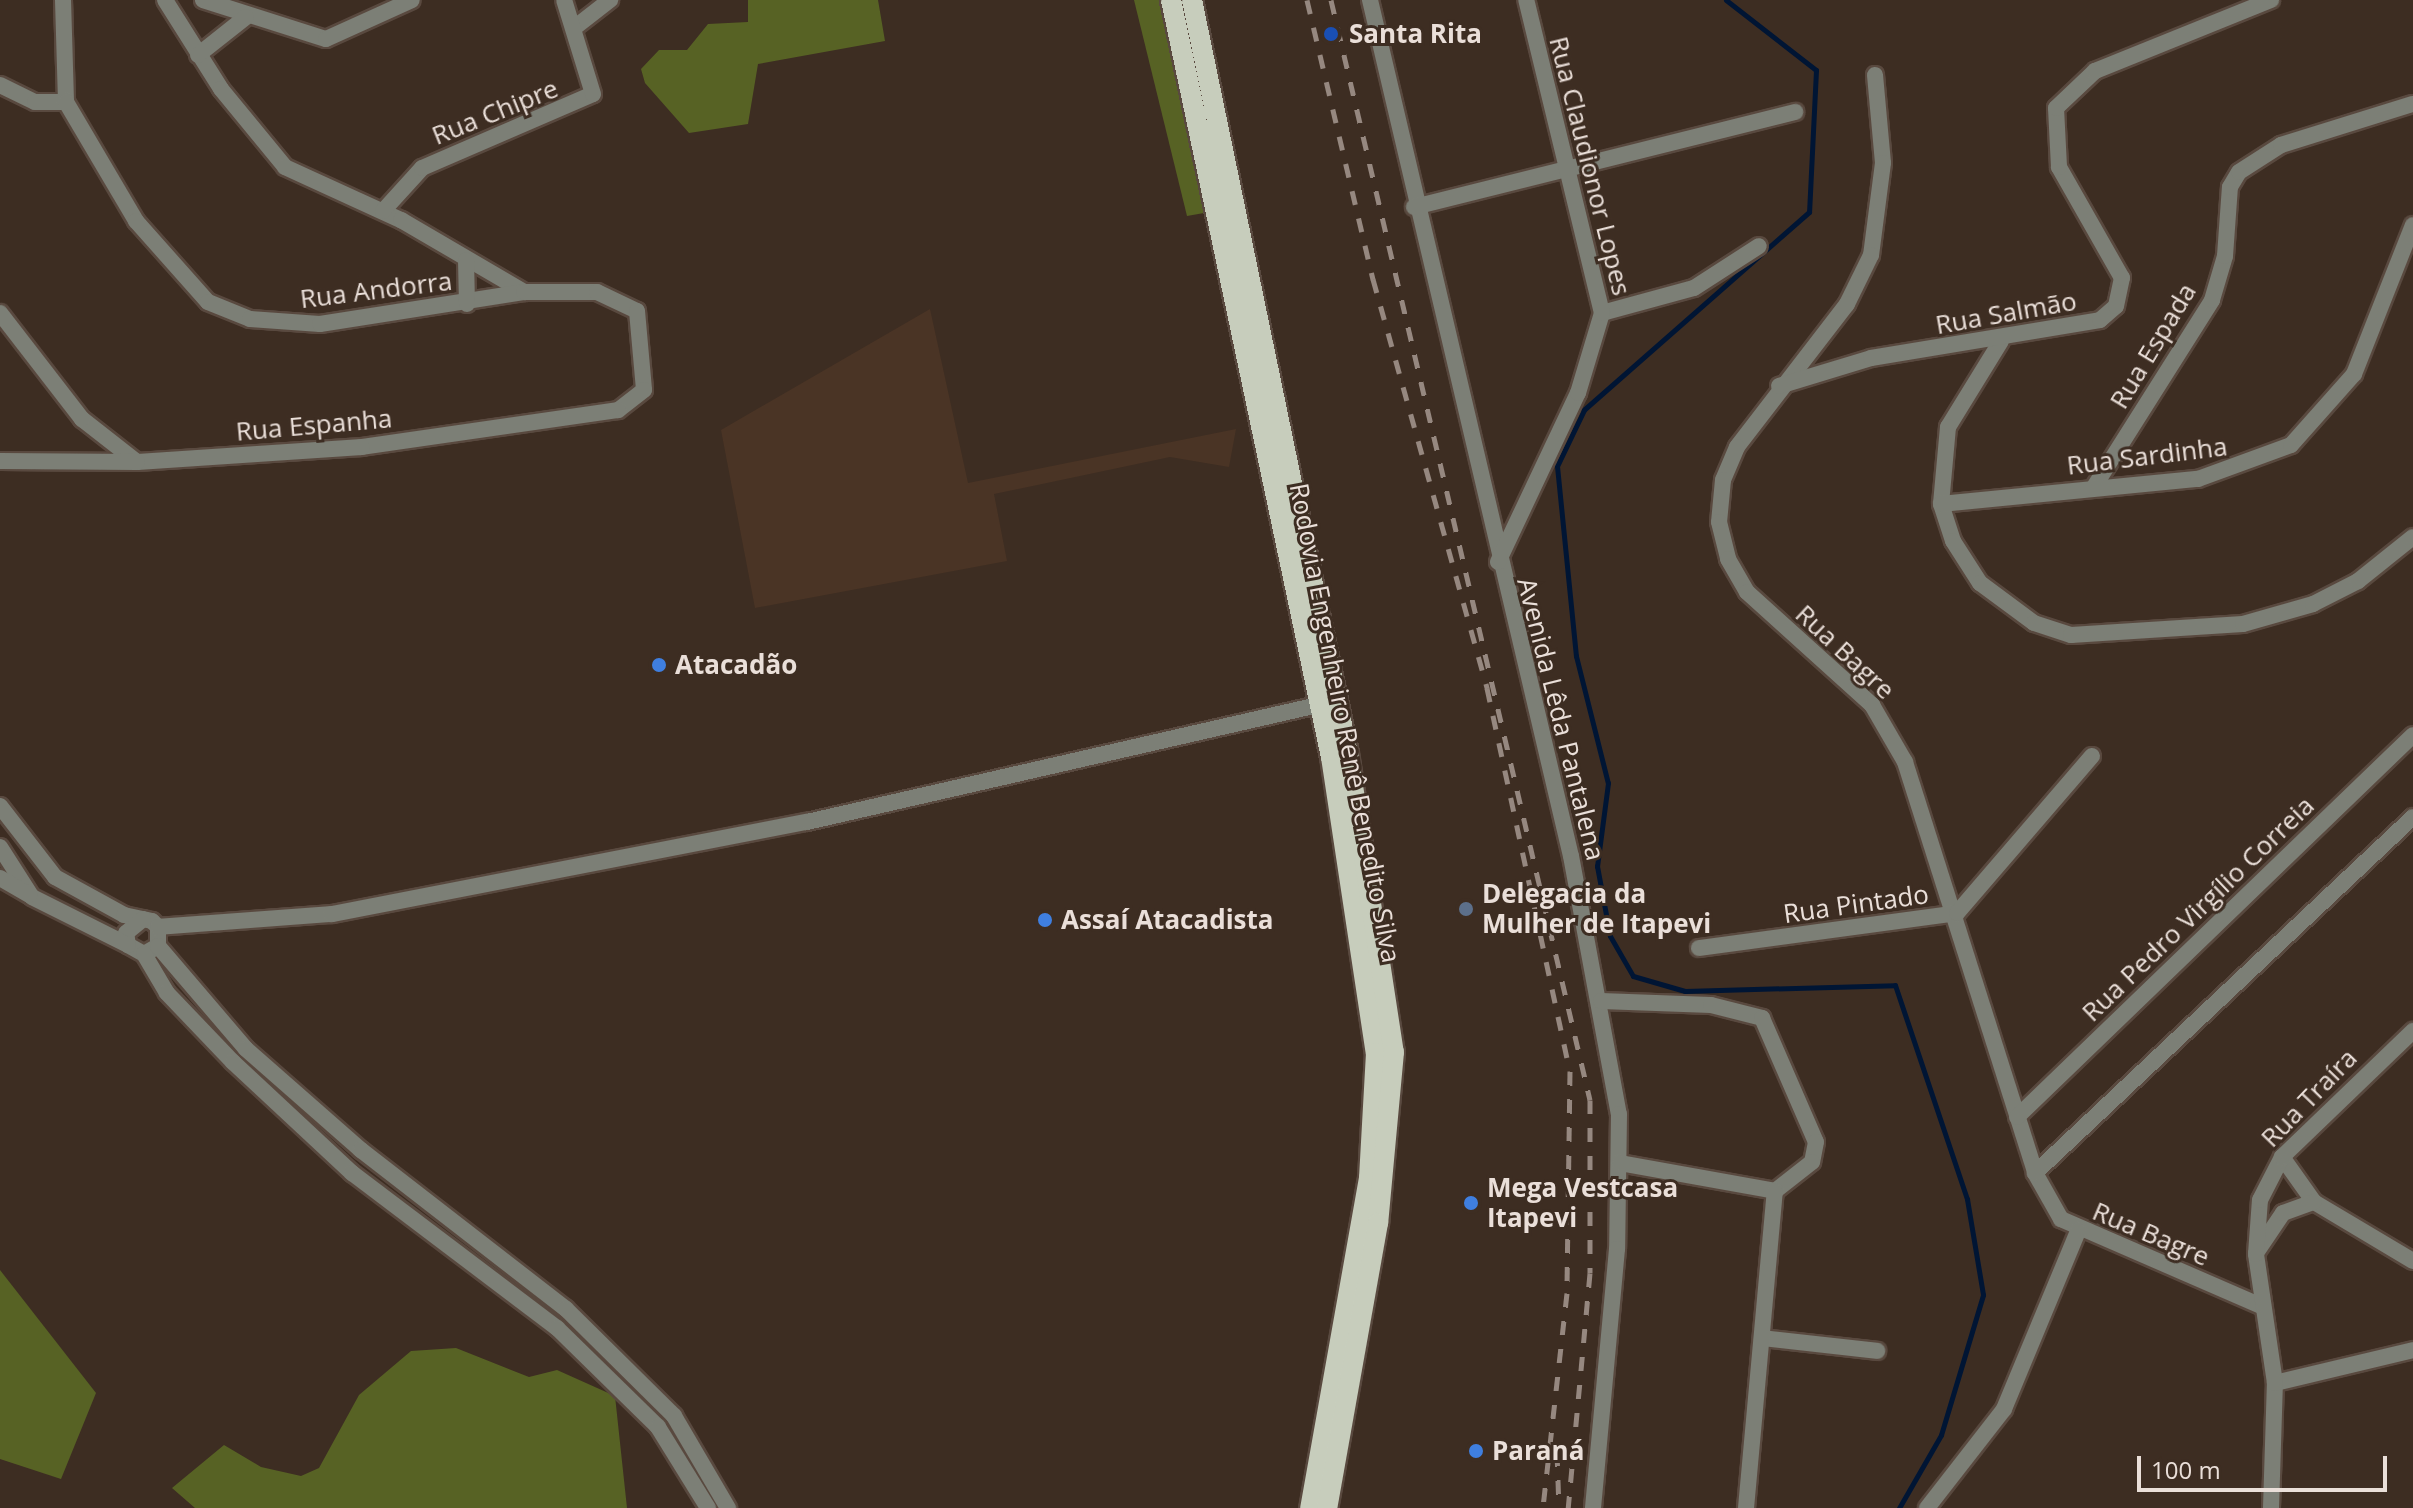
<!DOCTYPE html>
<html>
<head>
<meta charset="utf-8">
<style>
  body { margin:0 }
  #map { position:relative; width:2413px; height:1508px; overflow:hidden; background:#3d2d22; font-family:"Open Sans",sans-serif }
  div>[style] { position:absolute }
  .built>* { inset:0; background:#4a3425 }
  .forest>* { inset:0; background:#576224 }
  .stream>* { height:5px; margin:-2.5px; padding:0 2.5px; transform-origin:2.5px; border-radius:2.5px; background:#001534 }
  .roads { filter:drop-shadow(2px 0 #59493f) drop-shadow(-2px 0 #59493f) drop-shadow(0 2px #59493f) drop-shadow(0 -2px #59493f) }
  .minor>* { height:16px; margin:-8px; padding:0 8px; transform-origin:8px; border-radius:8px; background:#7c7f76 }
  .major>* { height:20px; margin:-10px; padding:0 10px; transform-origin:10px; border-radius:10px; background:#c7cdbc }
  .rail>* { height:5px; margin-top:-2.5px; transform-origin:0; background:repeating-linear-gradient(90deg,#968880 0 14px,transparent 0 28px) }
  .dots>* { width:22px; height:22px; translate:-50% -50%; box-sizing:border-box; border:4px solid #3d2d22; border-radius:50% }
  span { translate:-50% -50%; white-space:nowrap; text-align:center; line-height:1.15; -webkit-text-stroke:6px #3d2d22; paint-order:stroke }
  .poi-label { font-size:26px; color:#eadfd9; font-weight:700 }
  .left { translate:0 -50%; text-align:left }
  .street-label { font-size:26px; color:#eadfd9 }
  .scale { position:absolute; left:2137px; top:1456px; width:250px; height:36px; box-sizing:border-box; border:4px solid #eadfd9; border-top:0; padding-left:10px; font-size:24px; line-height:28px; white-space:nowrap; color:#eadfd9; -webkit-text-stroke:6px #3d2d22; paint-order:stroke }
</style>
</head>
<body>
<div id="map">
  <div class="built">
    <div style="clip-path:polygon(930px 309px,968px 483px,1236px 429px,1229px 467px,1170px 457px,994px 494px,1007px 561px,755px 608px,721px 430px)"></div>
  </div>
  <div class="forest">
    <div style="clip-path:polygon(748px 0,878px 0,885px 41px,758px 64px,748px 124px,689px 133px,645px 83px,641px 69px,659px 50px,687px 50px,708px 24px,748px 22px)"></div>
    <div style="clip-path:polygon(1134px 0,1163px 0,1204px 213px,1187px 216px)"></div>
    <div style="clip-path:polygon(0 1270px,96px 1393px,61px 1479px,0 1459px)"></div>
    <div style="clip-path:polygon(456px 1348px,529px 1377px,557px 1370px,615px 1396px,627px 1508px,195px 1508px,172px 1488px,224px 1445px,261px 1467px,301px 1476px,319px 1468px,359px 1395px,411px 1351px)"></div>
  </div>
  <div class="stream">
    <div style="left:1726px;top:0;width:114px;rotate:37.9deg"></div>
    <div style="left:1816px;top:70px;width:142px;rotate:92.8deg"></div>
    <div style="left:1809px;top:212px;width:300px;rotate:138.7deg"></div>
    <div style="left:1584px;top:410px;width:62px;rotate:115.7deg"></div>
    <div style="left:1557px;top:466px;width:191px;rotate:84.3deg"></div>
    <div style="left:1576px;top:656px;width:131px;rotate:75.9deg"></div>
    <div style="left:1608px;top:783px;width:84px;rotate:97.5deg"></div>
    <div style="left:1597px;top:866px;width:71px;rotate:79.5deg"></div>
    <div style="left:1610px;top:936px;width:46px;rotate:60.1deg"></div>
    <div style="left:1633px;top:976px;width:54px;rotate:16.1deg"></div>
    <div style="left:1685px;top:991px;width:210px;rotate:-1.6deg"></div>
    <div style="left:1895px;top:985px;width:226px;rotate:71.4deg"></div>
    <div style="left:1967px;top:1199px;width:97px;rotate:80.5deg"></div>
    <div style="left:1983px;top:1295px;width:146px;rotate:106.7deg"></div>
    <div style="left:1941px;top:1435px;width:84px;rotate:119.9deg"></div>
  </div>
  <div class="roads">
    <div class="minor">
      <div style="left:63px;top:0;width:102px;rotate:88.3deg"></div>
      <div style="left:165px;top:0;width:105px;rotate:57.8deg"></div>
      <div style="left:221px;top:89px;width:101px;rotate:50.6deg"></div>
      <div style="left:285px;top:167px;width:128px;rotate:24.6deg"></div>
      <div style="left:401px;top:220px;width:143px;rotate:30.3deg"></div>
      <div style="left:203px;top:0;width:129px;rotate:17.6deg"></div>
      <div style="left:326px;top:39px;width:94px;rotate:-24.4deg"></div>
      <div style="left:1370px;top:0;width:879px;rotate:76.79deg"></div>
      <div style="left:1571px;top:856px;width:262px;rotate:79.5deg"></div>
      <div style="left:1619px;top:1114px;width:135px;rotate:90.8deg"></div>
      <div style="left:1617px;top:1249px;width:260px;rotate:95.3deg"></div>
      <div style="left:574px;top:28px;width:46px;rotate:-37.9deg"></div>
      <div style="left:198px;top:55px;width:61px;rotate:-38.4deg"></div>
      <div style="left:1875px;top:75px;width:88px;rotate:84.8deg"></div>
      <div style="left:1883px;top:163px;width:93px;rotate:97.4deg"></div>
      <div style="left:1871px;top:255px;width:55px;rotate:116.1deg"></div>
      <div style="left:1847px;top:304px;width:180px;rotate:127.6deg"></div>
      <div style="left:1737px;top:447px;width:36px;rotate:113deg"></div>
      <div style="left:1723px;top:480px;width:42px;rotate:95.4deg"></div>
      <div style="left:1719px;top:522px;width:38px;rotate:76deg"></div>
      <div style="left:1728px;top:559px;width:38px;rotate:60deg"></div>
      <div style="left:1747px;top:592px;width:169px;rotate:42.1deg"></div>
      <div style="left:1872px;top:705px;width:66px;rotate:59.9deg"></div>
      <div style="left:1905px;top:762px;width:431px;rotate:72.4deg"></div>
      <div style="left:2035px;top:1173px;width:53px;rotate:60.5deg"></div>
      <div style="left:2061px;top:1219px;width:220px;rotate:23.5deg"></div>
      <div style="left:0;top:85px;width:39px;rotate:26deg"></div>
      <div style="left:35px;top:102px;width:31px"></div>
      <div style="left:66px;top:102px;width:138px;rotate:59.5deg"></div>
      <div style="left:136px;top:221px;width:108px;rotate:48.4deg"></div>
      <div style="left:208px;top:302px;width:45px;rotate:22deg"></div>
      <div style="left:250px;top:319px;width:70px;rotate:4.1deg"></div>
      <div style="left:320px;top:324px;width:206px;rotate:-8.9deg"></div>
      <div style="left:524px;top:292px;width:73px"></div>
      <div style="left:597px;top:292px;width:44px;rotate:25.4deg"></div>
      <div style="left:637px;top:311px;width:79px;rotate:84.9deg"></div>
      <div style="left:644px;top:390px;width:33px;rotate:142deg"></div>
      <div style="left:618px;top:410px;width:259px;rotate:171.8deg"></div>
      <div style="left:362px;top:447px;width:225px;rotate:176.2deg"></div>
      <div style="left:137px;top:462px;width:70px;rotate:-142deg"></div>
      <div style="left:82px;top:419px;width:134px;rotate:-127.7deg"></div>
      <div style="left:1414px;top:207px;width:393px;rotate:-14deg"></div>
      <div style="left:383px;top:211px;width:58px;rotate:-47.8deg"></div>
      <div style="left:422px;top:168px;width:186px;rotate:-23.4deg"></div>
      <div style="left:593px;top:94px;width:98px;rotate:-107.1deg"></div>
      <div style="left:466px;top:260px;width:44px;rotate:88.7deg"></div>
      <div style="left:1602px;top:313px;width:95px;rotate:-15.2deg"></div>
      <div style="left:1694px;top:288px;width:77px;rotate:-32.9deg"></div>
      <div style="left:2001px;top:341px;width:101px;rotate:121.6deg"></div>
      <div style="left:1948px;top:427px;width:77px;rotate:95.2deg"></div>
      <div style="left:1941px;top:504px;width:39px;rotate:72deg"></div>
      <div style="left:1953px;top:541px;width:50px;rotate:57.3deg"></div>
      <div style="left:1980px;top:583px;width:67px;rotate:36.5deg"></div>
      <div style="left:2034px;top:623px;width:39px;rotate:18deg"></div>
      <div style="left:2071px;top:635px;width:172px;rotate:-3.7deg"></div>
      <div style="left:2243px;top:624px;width:73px;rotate:-15.9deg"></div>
      <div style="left:2313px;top:604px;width:51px;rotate:-27.1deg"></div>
      <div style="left:2358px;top:581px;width:70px;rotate:-38.7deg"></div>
      <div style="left:1779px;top:386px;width:96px;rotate:-16.9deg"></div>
      <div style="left:1871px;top:358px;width:232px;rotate:-9.4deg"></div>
      <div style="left:2100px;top:320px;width:21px;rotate:-41deg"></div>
      <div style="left:2116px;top:306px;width:29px;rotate:-78deg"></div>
      <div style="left:2122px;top:278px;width:128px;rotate:-119.6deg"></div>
      <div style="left:2059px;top:167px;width:59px;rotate:-92.9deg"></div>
      <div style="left:2056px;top:108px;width:54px;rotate:-43.5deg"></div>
      <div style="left:2095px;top:71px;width:190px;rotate:-22deg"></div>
      <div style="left:0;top:461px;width:137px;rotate:0.4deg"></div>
      <div style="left:2094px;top:487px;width:221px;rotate:-57.7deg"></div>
      <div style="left:2212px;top:300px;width:46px;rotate:-73.5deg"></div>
      <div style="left:2225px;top:256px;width:69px;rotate:-85.9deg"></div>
      <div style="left:2230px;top:187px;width:17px;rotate:-59deg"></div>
      <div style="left:2239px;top:172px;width:50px;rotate:-32.7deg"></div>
      <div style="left:2281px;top:145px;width:138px;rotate:-17.3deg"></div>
      <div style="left:1941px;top:504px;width:258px;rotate:-5.6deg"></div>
      <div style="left:2198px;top:479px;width:99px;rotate:-20.1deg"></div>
      <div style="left:2291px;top:445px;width:95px;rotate:-48.4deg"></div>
      <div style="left:2354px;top:374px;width:160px;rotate:-68.4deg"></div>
      <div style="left:1498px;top:562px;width:187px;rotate:-64.7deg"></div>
      <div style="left:1578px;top:393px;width:84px;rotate:-73.3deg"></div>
      <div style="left:1602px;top:313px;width:322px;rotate:-103.6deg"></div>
      <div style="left:0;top:806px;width:90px;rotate:52.2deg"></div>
      <div style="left:55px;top:877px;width:79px;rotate:28.8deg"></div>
      <div style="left:124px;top:915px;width:19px;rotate:12deg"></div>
      <div style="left:143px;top:919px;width:9px;rotate:13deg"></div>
      <div style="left:152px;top:921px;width:8px;rotate:45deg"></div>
      <div style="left:158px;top:927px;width:19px;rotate:90deg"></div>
      <div style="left:158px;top:946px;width:16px;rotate:150deg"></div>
      <div style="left:144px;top:954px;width:18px;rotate:-151deg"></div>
      <div style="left:128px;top:945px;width:12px;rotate:-99deg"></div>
      <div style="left:126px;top:933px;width:22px;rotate:-39deg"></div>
      <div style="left:0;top:847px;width:59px;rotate:57.4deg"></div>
      <div style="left:32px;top:897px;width:107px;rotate:26.6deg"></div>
      <div style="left:0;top:878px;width:34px;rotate:30deg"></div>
      <div style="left:158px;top:927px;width:174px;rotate:-4.3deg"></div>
      <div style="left:332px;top:914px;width:484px;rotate:-11deg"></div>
      <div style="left:807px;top:822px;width:524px;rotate:-12.9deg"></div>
      <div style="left:158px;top:946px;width:135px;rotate:49.5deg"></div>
      <div style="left:246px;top:1049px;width:153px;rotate:41.3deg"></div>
      <div style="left:361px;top:1150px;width:259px;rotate:37.8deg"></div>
      <div style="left:566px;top:1309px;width:152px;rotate:44.7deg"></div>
      <div style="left:674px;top:1416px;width:107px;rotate:59.6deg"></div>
      <div style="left:1699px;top:948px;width:260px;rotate:-7.7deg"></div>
      <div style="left:1957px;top:913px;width:207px;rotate:-49.3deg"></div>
      <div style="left:144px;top:954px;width:45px;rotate:59.5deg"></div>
      <div style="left:167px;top:993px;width:95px;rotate:46.3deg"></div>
      <div style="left:233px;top:1062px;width:163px;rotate:43deg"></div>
      <div style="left:352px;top:1173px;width:257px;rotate:37.1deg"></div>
      <div style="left:557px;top:1328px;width:141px;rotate:44.4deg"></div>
      <div style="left:658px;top:1427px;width:95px;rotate:58.3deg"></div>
      <div style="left:1601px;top:1001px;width:110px;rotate:2.1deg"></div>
      <div style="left:1711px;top:1005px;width:53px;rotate:14.3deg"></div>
      <div style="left:1762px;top:1018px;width:135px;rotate:66.5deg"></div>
      <div style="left:1816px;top:1142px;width:20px;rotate:101deg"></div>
      <div style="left:1812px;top:1162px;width:47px;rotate:141.9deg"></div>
      <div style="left:2017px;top:1117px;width:550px;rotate:-43.97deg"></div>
      <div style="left:2282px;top:1157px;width:55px;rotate:54.6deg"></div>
      <div style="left:2314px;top:1202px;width:115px;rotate:30.8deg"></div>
      <div style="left:1620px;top:1163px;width:158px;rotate:10.2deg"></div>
      <div style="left:2035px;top:1173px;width:519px;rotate:-43.28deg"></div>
      <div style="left:2256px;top:1253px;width:48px;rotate:-56deg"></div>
      <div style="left:2283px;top:1213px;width:33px;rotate:-20deg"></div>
      <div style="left:1762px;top:1338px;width:116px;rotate:6.4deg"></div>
      <div style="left:2275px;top:1383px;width:142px;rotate:-13.4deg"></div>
      <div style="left:1746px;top:1508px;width:318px;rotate:-84.8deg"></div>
      <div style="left:1927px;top:1508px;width:125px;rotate:-52.1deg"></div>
      <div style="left:2004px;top:1409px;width:193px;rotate:-67.4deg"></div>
      <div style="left:2271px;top:1508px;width:125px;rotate:-88.2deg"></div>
      <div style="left:2275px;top:1383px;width:130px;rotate:-98.4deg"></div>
      <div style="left:2256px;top:1254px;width:54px;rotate:-85.8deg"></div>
      <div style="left:2260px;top:1200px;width:48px;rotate:-62.9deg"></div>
      <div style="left:2282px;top:1157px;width:182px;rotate:-43.9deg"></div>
    </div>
    <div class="major">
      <div style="left:1171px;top:0;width:774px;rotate:78.07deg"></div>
      <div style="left:1331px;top:757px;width:299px;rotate:81.4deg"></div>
      <div style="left:1376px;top:1053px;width:125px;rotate:93.2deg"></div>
      <div style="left:1369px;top:1178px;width:335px;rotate:100.1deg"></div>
      <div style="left:1192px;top:0;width:769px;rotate:78.3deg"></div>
      <div style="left:1348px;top:753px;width:303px;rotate:81.3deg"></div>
      <div style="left:1394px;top:1052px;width:172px;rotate:95.3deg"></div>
      <div style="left:1378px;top:1223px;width:290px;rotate:100.1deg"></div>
    </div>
  </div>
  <div class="rail">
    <div style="left:1307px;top:0;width:287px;rotate:76.7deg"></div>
    <div style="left:1373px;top:279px;width:425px;rotate:74.4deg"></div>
    <div style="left:1487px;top:688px;width:392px;rotate:77.8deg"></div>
    <div style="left:1570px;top:1071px;width:222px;rotate:90.8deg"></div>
    <div style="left:1567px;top:1293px;width:216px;rotate:96.4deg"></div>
    <div style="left:1331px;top:0;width:1130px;rotate:76.75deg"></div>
    <div style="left:1590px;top:1100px;width:173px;rotate:90deg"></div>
    <div style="left:1590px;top:1273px;width:236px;rotate:95.3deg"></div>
    <div style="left:1557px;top:1452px;width:56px;rotate:88deg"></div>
  </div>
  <div class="dots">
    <div style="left:1331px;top:34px;background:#1a4fb4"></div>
    <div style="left:659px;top:665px;background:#3f7fe0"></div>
    <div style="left:1466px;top:909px;background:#5c6f8a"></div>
    <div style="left:1045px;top:920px;background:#3f7fe0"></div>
    <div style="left:1471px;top:1203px;background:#3f7fe0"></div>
    <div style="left:1476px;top:1451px;background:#3f7fe0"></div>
  </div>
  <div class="poi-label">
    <span class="left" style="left:1349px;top:34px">Santa Rita</span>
    <span class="left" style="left:675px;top:665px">Atacadão</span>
    <span class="left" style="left:1482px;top:909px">Delegacia da<br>Mulher de Itapevi</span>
    <span class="left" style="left:1061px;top:920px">Assaí Atacadista</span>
    <span class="left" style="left:1487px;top:1203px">Mega Vestcasa<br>Itapevi</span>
    <span class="left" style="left:1492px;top:1451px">Paraná</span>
  </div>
  <div class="street-label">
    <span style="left:495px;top:112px;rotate:-22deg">Rua Chipre</span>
    <span style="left:1590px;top:166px;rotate:76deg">Rua Claudionor Lopes</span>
    <span style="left:376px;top:290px;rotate:-7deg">Rua Andorra</span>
    <span style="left:2006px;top:313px;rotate:-10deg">Rua Salmão</span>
    <span style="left:2153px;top:346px;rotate:-59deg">Rua Espada</span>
    <span style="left:314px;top:425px;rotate:-5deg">Rua Espanha</span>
    <span style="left:2147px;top:456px;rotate:-7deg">Rua Sardinha</span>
    <span style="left:1845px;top:652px;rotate:43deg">Rua Bagre</span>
    <span style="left:1561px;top:719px;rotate:76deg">Avenida Lêda Pantalena</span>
    <span style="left:1345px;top:723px;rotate:79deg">Rodovia Engenheiro Renê Benedito Silva</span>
    <span style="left:1856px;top:904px;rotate:-8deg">Rua Pintado</span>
    <span style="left:2198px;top:909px;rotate:-44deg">Rua Pedro Virgílio Correia</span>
    <span style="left:2309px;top:1098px;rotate:-46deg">Rua Traíra</span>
    <span style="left:2151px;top:1234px;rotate:23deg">Rua Bagre</span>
  </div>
  <div class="scale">100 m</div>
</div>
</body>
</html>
